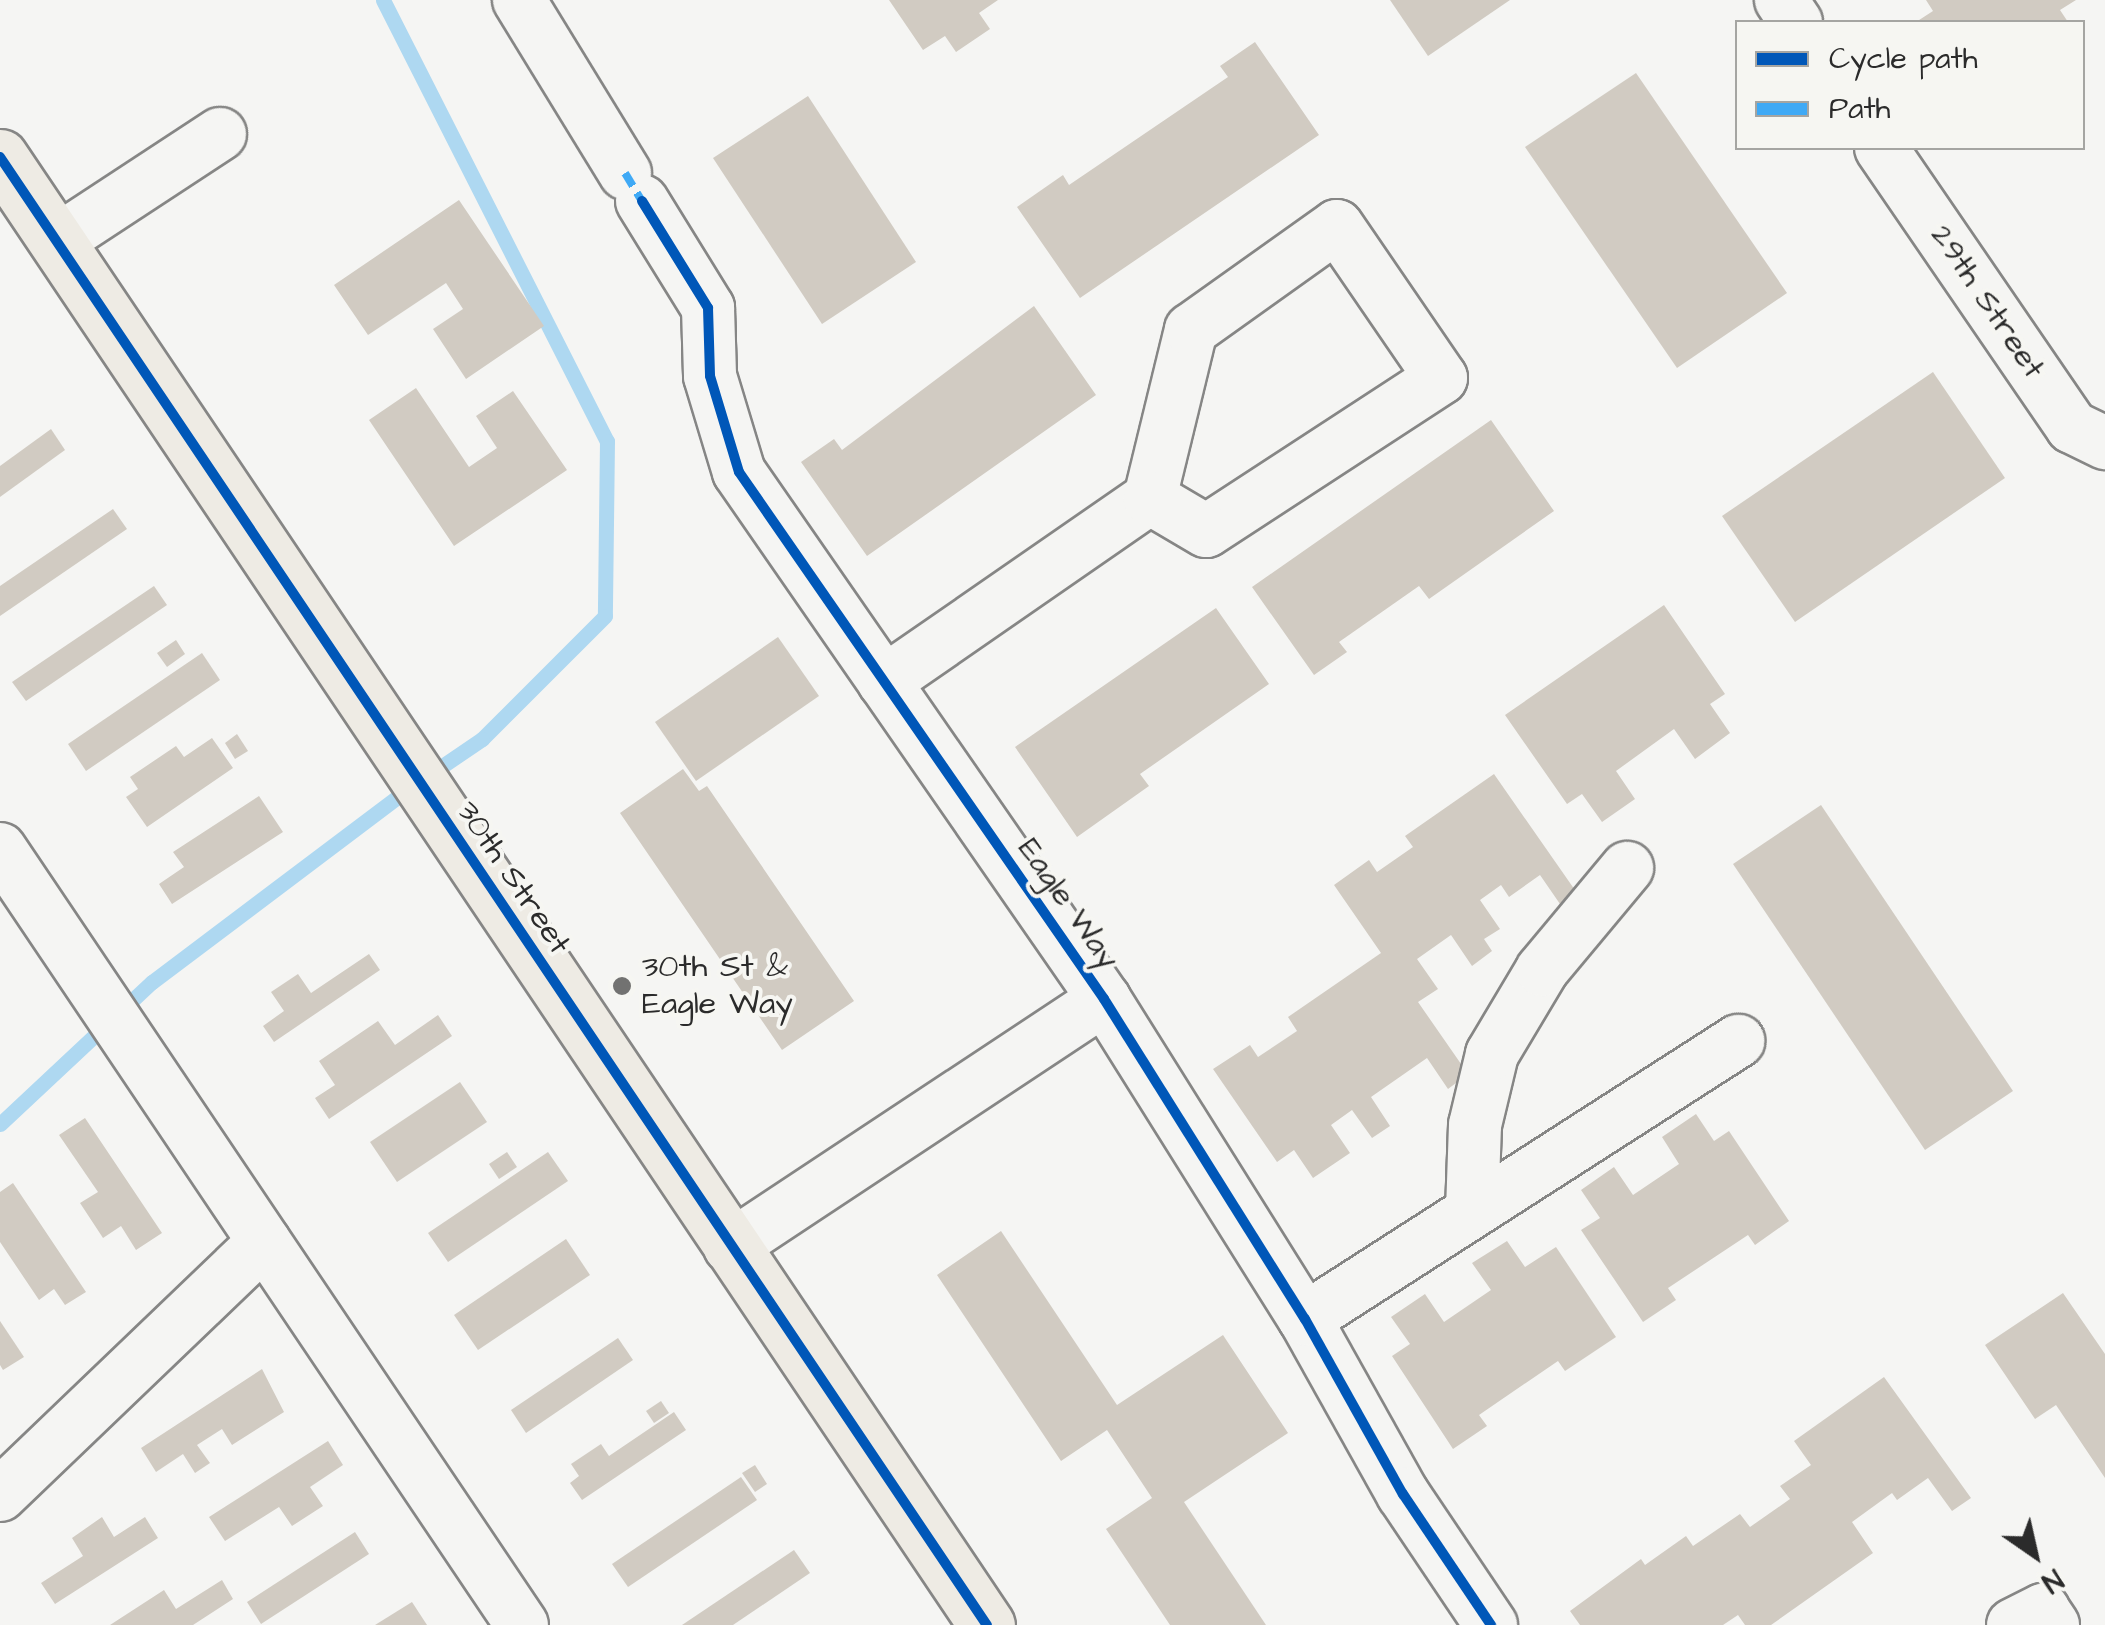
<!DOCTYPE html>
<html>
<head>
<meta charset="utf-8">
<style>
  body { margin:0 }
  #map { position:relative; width:2105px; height:1625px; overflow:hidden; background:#f5f5f3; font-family:"Architects Daughter",sans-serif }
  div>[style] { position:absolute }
  .stream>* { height:15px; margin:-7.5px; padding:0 7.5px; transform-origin:7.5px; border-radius:7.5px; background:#aed8f1 }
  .building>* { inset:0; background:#d1cbc2 }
  .roads { filter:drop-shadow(2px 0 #868685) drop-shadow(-2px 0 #868685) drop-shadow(0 2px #868685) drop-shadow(0 -2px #868685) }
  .minor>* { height:52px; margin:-26px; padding:0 26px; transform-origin:26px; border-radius:26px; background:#f5f5f3 }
  .major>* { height:55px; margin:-27.5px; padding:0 27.5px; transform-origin:27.5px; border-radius:27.5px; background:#eeebe4 }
  .quiet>* { height:8px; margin-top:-4px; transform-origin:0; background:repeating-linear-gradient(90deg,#3fa9f5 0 15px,transparent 0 23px) }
  .cycleway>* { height:10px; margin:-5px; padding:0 5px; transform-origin:5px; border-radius:5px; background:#0057b8 }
  .dots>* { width:28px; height:28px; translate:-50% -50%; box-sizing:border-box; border:5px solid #f6f6f2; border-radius:50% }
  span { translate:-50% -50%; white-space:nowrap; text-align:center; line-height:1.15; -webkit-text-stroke:8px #f6f6f2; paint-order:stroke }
  .street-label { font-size:32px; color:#2b2b2b }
  .poi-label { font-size:32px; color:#2b2b2b }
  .left { translate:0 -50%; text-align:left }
  .legend { position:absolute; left:1735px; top:20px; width:350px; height:130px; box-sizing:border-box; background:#f6f6f2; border:2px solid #a5a5a2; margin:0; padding:12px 18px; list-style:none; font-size:30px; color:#2b2b2b }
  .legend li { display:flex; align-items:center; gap:20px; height:50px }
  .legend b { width:50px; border:2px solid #a5a5a2 }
  .north { position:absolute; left:1985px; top:1505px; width:100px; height:100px; -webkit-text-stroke:8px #f6f6f2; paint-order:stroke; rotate:146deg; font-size:28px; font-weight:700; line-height:40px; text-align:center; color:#2b2b2b }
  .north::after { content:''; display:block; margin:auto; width:35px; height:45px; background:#2b2b2b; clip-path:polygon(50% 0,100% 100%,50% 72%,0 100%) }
</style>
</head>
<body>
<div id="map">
  <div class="stream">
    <div style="left:383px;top:0;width:495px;rotate:63.1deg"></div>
    <div style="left:607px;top:441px;width:175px;rotate:90.7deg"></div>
    <div style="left:605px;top:616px;width:174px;rotate:135deg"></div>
    <div style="left:482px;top:739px;width:57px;rotate:145.8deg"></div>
    <div style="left:0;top:1124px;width:208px;rotate:-43.1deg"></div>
    <div style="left:152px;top:982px;width:314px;rotate:-37deg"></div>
  </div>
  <div class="building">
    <div style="clip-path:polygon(889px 0,998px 0,979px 13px,990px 29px,956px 52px,945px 36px,923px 50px)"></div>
    <div style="clip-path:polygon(1390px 0,1510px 0,1428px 56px)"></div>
    <div style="clip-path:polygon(1926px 0,2076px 0,2060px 10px,2068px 22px,1916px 22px,1933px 11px)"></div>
    <div style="clip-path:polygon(1255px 42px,1319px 135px,1080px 298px,1017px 207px,1063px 175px,1069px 185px,1228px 77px,1220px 66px)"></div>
    <div style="clip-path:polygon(1636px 73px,1787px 293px,1677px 368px,1525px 147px)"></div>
    <div style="clip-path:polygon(808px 96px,916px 262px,822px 324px,713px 158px)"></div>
    <div style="clip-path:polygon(459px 200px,544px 326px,466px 379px,433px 329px,463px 309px,446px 283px,368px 335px,334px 285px)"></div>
    <div style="clip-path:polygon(1034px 306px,1096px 395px,867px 556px,801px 462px,834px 439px,842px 450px)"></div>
    <div style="clip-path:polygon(1933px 372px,2005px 478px,1795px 622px,1722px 516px)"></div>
    <div style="clip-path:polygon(416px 388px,469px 467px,497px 448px,476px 416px,513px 391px,567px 470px,454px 546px,369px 420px)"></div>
    <div style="clip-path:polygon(1491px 420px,1554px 511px,1429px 599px,1419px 586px,1339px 642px,1347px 652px,1314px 675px,1252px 587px)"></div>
    <div style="clip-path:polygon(51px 429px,65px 450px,0 497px,0 466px)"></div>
    <div style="clip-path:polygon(113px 509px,127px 529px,0 616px,0 586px)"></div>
    <div style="clip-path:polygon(154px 586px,167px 605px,26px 701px,12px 682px)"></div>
    <div style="clip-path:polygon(1664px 605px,1725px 694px,1710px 704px,1730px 733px,1695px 759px,1674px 729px,1616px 771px,1635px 799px,1602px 822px,1582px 794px,1567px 804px,1505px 715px)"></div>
    <div style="clip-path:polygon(1216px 608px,1269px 684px,1140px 774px,1149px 786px,1077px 837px,1015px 747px)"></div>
    <div style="clip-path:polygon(778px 637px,819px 696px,696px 781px,655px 722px)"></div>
    <div style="clip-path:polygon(176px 640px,185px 654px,167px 667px,157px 653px)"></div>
    <div style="clip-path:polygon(202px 653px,220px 680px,86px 771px,68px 744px)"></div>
    <div style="clip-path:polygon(237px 734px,248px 751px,235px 759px,225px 743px)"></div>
    <div style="clip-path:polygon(212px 738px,233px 768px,147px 827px,126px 797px,138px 789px,130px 777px,176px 746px,184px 757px)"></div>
    <div style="clip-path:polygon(683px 769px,699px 791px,707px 786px,854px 1001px,782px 1050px,620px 813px)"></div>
    <div style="clip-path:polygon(1494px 774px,1577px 893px,1560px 904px,1540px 875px,1509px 897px,1501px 885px,1480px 900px,1500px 929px,1484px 939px,1492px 951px,1472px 966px,1451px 935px,1417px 959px,1438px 989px,1418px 1002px,1468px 1074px,1448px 1089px,1427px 1058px,1371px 1097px,1390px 1126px,1372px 1138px,1352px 1110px,1331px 1125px,1350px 1153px,1313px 1178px,1294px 1150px,1277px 1162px,1213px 1069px,1250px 1045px,1258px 1057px,1297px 1031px,1288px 1017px,1381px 953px,1334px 885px,1369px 860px,1377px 872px,1413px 847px,1405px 836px)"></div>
    <div style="clip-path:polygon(259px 796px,283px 832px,172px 904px,159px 884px,184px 867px,173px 852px)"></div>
    <div style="clip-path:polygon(1821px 805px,2013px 1091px,1925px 1150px,1733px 864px)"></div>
    <div style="clip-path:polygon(369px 954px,380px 970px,274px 1042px,263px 1026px,284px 1011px,271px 992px,298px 974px,311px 993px)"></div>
    <div style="clip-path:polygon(438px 1015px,452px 1036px,329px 1119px,315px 1098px,335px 1085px,319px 1061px,378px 1021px,395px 1045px)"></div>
    <div style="clip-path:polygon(460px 1082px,487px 1122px,397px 1182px,370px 1142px)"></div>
    <div style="clip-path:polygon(1696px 1114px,1714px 1141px,1729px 1131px,1789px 1221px,1755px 1245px,1748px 1235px,1668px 1288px,1676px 1300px,1643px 1322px,1581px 1230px,1600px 1218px,1581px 1190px,1614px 1167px,1633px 1195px,1679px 1164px,1662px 1137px)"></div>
    <div style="clip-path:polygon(85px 1118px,162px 1233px,136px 1250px,121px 1226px,103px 1238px,80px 1203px,98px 1192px,59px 1135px)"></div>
    <div style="clip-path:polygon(507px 1152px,517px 1167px,499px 1179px,489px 1164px)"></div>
    <div style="clip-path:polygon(548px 1152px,568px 1181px,448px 1262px,428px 1233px)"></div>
    <div style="clip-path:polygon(13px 1183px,86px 1292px,65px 1305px,54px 1289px,39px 1300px,0 1242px,0 1192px)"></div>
    <div style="clip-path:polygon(1001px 1231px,1117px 1405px,1223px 1335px,1288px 1433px,1184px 1502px,1266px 1625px,1170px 1625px,1106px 1529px,1152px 1498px,1107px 1430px,1061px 1461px,937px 1275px)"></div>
    <div style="clip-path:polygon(566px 1239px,590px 1275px,478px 1350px,454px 1315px)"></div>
    <div style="clip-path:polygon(1507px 1241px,1525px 1267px,1556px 1247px,1616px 1337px,1565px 1371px,1558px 1361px,1479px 1415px,1487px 1426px,1453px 1449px,1392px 1356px,1410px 1344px,1391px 1317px,1425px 1294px,1444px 1322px,1491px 1290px,1472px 1263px)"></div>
    <div style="clip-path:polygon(2063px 1293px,2105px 1354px,2105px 1478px,2056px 1405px,2035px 1419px,1985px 1345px)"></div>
    <div style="clip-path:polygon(0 1321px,24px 1357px,3px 1370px,0 1365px)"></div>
    <div style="clip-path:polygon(618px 1338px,633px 1360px,526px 1433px,511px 1410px)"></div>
    <div style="clip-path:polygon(262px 1369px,284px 1412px,232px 1445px,222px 1429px,197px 1445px,210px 1463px,195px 1473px,183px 1454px,156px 1472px,141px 1448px)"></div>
    <div style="clip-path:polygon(1884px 1377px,1971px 1498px,1952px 1511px,1928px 1478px,1897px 1500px,1892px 1493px,1852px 1522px,1873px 1553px,1771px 1625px,1745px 1625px,1738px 1615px,1723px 1625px,1580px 1625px,1570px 1611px,1641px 1559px,1645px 1565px,1686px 1536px,1693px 1546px,1740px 1514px,1750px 1527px,1790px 1499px,1780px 1486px,1811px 1465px,1794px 1441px)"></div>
    <div style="clip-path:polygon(661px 1401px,669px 1413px,654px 1423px,646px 1411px)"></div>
    <div style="clip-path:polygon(674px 1412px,686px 1430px,582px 1500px,570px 1483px,579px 1476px,571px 1464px,601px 1444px,609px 1456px)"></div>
    <div style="clip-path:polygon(328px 1441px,343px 1465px,310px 1487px,323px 1506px,292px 1526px,279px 1507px,225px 1541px,209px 1517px)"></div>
    <div style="clip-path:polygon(755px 1465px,767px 1484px,755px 1492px,742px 1473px)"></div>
    <div style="clip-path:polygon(741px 1477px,757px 1500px,628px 1587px,612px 1564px)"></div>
    <div style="clip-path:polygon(102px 1517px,114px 1537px,145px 1517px,158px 1538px,55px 1604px,41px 1583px,83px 1556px,72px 1538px)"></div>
    <div style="clip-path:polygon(355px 1532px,369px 1554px,261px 1624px,247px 1602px)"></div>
    <div style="clip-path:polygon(794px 1550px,810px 1573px,733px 1625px,682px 1625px)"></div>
    <div style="clip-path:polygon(222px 1580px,233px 1599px,193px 1625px,110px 1625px,164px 1590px,176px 1609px)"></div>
    <div style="clip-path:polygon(412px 1602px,427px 1625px,375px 1625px)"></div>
  </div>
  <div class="roads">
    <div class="minor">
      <div style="left:519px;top:0;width:203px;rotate:58.5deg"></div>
      <div style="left:1781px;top:0;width:27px;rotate:56deg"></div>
      <div style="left:1881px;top:148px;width:338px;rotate:55.6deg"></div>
      <div style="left:2072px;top:427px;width:37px;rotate:26deg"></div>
      <div style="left:642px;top:201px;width:126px;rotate:58.3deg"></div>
      <div style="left:708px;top:308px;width:68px;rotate:88.3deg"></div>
      <div style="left:710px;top:376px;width:100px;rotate:73.2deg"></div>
      <div style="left:739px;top:472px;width:641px;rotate:55.29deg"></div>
      <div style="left:1104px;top:999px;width:378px;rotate:57.9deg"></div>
      <div style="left:1305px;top:1319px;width:201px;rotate:60.8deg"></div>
      <div style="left:1403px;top:1494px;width:158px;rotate:56.1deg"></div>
      <div style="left:57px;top:241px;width:195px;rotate:-33.3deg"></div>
      <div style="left:884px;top:682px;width:323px;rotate:-34.7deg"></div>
      <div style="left:1150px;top:498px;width:173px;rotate:-76.3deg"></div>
      <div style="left:1191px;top:330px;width:179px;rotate:-35.5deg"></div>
      <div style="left:1337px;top:226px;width:184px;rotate:55.6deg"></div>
      <div style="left:1441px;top:378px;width:280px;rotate:146.9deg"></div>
      <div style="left:1206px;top:531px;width:65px;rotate:-149.5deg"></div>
      <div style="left:0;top:849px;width:935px;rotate:56.07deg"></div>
      <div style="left:1472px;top:1211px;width:86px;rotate:-88deg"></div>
      <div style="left:1475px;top:1125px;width:73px;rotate:-76.5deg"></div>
      <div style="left:1492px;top:1054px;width:98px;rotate:-59.2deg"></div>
      <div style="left:1542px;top:970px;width:133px;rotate:-50.2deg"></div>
      <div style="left:730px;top:1247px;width:449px;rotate:-33.5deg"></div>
      <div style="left:1305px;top:1319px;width:515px;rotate:-32.7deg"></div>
      <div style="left:0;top:1495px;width:366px;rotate:-43.8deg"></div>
      <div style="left:2013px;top:1625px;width:34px;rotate:-27deg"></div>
      <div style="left:2043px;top:1610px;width:18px;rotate:56deg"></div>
    </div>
    <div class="major">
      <div style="left:0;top:157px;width:1769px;rotate:56.09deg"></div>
    </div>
  </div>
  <div class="quiet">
    <div style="left:625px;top:173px;width:33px;rotate:59deg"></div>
  </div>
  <div class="cycleway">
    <div style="left:0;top:157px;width:1769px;rotate:56.09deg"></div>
    <div style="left:642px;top:201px;width:126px;rotate:58.3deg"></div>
    <div style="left:708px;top:308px;width:68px;rotate:88.3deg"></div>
    <div style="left:710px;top:376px;width:100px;rotate:73.2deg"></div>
    <div style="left:739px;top:472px;width:641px;rotate:55.29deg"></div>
    <div style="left:1104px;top:999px;width:378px;rotate:57.9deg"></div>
    <div style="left:1305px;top:1319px;width:201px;rotate:60.8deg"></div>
    <div style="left:1403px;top:1494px;width:158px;rotate:56.1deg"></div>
  </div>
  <div class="dots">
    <div style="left:622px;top:986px;background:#727271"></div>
  </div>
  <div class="street-label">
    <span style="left:1987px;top:302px;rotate:56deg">29th Street</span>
    <span style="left:513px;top:878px;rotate:56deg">30th Street</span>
    <span style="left:1068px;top:904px;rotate:55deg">Eagle Way</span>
  </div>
  <div class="poi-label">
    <span class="left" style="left:642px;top:986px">30th St &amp;<br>Eagle Way</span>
  </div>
  <ul class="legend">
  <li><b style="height:12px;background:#0057b8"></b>Cycle path</li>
  <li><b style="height:12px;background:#3fa9f5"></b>Path</li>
  </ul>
  <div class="north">N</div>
</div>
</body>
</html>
